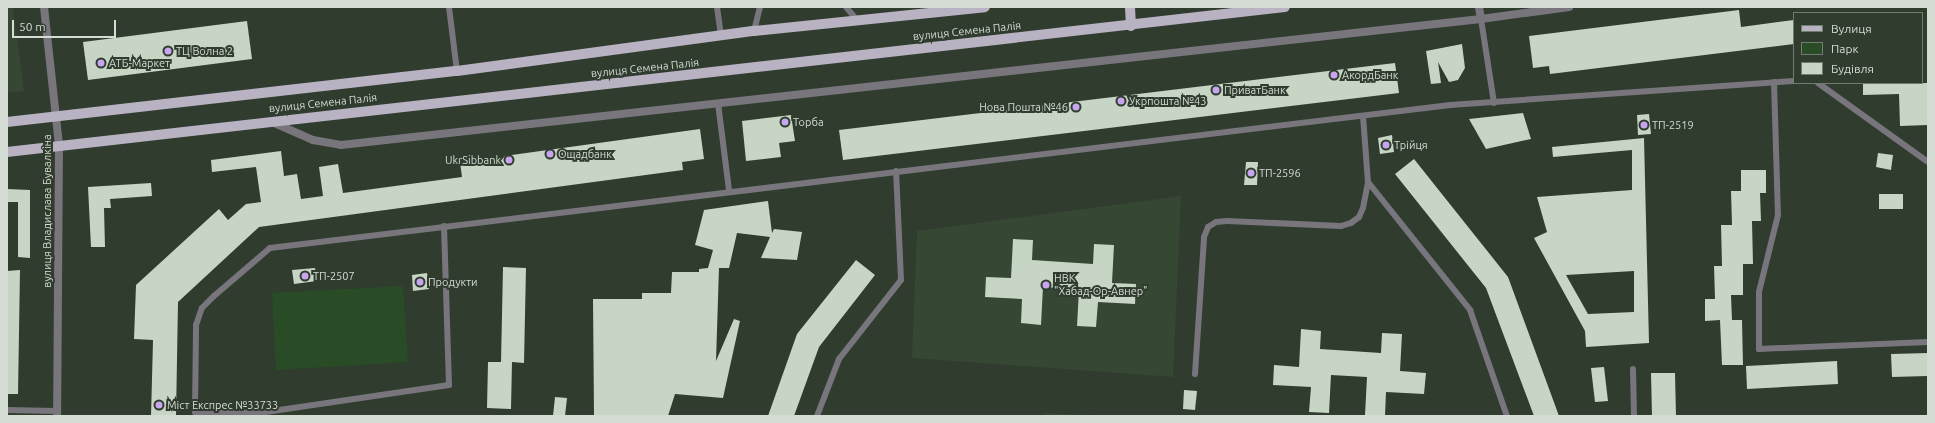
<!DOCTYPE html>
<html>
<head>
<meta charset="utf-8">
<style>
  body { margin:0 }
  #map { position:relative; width:1935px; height:423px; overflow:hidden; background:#2f3c2e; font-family:Ubuntu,sans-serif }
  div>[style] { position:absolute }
  .built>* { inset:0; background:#364734 }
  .green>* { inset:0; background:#294c27 }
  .building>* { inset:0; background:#c6d5c4 }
  .service>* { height:6px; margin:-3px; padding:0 3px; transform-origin:3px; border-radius:3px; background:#79757d }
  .minor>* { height:8px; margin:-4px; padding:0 4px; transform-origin:4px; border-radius:4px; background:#79757d }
  .tertiary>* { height:8px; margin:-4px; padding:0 4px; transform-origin:4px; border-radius:4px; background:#79757d }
  .primary>* { height:10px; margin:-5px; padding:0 5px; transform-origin:5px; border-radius:5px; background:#b8b2c2 }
  .dots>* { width:11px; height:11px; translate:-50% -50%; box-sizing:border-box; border:2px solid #2f3c2e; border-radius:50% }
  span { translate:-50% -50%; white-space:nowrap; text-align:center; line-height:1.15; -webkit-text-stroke:4px #2f3c2e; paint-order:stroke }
  .street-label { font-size:11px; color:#d4dcd4 }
  .poi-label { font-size:11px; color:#d4dcd4 }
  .left { translate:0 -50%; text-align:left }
  .right { translate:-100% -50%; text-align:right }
  .frame { position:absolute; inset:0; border:8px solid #d4dcd4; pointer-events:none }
  .legend { position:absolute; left:1793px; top:12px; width:130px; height:72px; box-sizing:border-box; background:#2f3c2e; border:1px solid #717c70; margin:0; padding:5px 7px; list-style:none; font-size:12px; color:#d4dcd4 }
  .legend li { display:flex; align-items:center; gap:8px; height:20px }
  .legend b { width:20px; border:1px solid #717c70 }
  .scale { position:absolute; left:12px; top:20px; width:104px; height:18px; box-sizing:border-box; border:2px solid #d4dcd4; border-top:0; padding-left:5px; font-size:12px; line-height:14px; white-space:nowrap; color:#d4dcd4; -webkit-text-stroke:3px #2f3c2e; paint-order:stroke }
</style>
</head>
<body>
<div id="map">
  <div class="built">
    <div style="clip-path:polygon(7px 7px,13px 7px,24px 91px,7px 93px)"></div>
    <div style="clip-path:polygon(1181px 196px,1173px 377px,912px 358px,917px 231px)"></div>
    <div style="clip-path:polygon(1043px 413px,1113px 416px,1043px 416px)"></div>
  </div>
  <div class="green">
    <div style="clip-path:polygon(403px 286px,408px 362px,276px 370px,272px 293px)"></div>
  </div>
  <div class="building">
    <div style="clip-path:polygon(1739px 10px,1741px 27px,1794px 20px,1794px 44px,1550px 74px,1549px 66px,1533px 68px,1529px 36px)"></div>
    <div style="clip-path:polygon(247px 21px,252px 59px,88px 80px,83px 42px)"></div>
    <div style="clip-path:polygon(1462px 44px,1465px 68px,1458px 80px,1449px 82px,1438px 62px,1441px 83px,1431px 84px,1426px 51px)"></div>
    <div style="clip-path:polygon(1395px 63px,1399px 93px,843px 160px,839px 130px)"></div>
    <div style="clip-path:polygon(1863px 83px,1928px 83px,1928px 125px,1900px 126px,1899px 94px,1863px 95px)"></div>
    <div style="clip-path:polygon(1523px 113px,1531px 139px,1486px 149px,1469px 119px)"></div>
    <div style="clip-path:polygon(1649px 114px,1651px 134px,1638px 135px,1637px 115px)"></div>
    <div style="clip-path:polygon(791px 115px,795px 141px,779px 143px,781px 157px,746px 161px,742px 121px)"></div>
    <div style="clip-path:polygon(700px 129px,704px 159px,682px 162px,683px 170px,259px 227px,178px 302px,176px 416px,151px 416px,153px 340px,134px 339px,136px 285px,219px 209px,228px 220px,246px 204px,261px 202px,256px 167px,212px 172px,211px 160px,281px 151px,284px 176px,297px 174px,301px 199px,323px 196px,319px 167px,338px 164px,343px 193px,462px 177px,460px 162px)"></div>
    <div style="clip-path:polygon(1392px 135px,1394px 152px,1380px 154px,1378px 138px)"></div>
    <div style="clip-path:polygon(evenodd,1644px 138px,1649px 343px,1586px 347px,1585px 331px,1534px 238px,1547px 232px,1537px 197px,1632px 190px,1632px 150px,1553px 157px,1552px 147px,1644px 138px,1634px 271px,1634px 312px,1588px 314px,1566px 275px,1634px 271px)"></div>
    <div style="clip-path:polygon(1878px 153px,1893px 155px,1891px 170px,1876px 167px)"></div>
    <div style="clip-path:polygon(1414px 159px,1508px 277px,1559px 416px,1534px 416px,1486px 288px,1395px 174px)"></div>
    <div style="clip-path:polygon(1246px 162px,1258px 162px,1257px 185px,1244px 185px)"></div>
    <div style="clip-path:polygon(1741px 170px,1766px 170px,1766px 193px,1760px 193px,1761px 221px,1752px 221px,1753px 264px,1743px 264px,1743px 295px,1731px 295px,1732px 320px,1742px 320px,1743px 365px,1722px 365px,1720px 320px,1705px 321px,1705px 299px,1715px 299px,1714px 266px,1722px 266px,1721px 225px,1732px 225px,1731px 191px,1741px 191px)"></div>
    <div style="clip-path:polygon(151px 183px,152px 196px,110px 199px,111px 208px,104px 208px,105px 247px,91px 247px,88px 187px)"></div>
    <div style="clip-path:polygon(7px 189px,30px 190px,30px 258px,18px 257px,18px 202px,7px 202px)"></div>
    <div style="clip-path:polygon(1879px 194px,1903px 194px,1903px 209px,1879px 209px)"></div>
    <div style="clip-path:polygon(768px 201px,772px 233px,774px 229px,802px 232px,797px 260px,761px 258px,770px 237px,737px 233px,729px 268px,719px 268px,716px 361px,734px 319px,740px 321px,723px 398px,675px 394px,668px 416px,594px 416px,593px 299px,642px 299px,642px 293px,671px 293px,672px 272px,699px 272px,699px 269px,708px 268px,713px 250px,695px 245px,704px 210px)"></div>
    <div style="clip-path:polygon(1013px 239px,1033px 240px,1032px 260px,1093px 264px,1094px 244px,1114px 245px,1112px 283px,1136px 284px,1135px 304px,1098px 302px,1096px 327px,1077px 326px,1079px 289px,1043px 287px,1041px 325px,1021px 323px,1022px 299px,985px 297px,986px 277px,1011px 278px)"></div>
    <div style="clip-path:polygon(856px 260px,875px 275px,819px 347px,794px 416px,768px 416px,797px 334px)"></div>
    <div style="clip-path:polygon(503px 267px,526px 268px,524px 363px,512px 362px,511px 409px,487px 408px,488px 362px,501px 362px)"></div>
    <div style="clip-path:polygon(315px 268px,317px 281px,294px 284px,292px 270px)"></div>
    <div style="clip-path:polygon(20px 270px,18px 394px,7px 394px,7px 271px)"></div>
    <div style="clip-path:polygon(427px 273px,429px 289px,413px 291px,412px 275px)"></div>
    <div style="clip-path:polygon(1301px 329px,1321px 331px,1320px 349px,1381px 353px,1382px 333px,1402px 334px,1400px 371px,1426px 373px,1424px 394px,1386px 392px,1385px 416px,1365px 415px,1367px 377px,1331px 375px,1329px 413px,1309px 412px,1311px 387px,1273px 385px,1274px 365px,1299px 367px)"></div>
    <div style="clip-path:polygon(1928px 353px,1928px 376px,1892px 377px,1891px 354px)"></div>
    <div style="clip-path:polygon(1837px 361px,1838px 384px,1747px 389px,1746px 366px)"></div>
    <div style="clip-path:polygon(1604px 367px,1608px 401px,1595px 402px,1591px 368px)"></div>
    <div style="clip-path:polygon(1651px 373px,1675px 373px,1676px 416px,1652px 416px)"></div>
    <div style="clip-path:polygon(1184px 390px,1197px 391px,1195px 410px,1183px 409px)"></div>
    <div style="clip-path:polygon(555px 397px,567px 398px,565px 416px,553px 416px)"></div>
  </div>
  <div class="service">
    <div style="left:449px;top:7px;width:64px;rotate:82.9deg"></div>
    <div style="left:717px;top:7px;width:29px;rotate:82deg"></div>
    <div style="left:846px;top:7px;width:16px;rotate:50deg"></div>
    <div style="left:1481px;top:19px;width:85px;rotate:81.2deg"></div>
    <div style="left:754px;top:31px;width:25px;rotate:-76deg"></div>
    <div style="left:1774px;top:82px;width:133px;rotate:88.3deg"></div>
    <div style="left:1778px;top:215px;width:79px;rotate:103.9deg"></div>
    <div style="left:1759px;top:292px;width:57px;rotate:90deg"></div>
    <div style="left:1759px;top:349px;width:169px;rotate:-2.4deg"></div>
    <div style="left:1818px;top:83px;width:135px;rotate:35.7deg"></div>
    <div style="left:718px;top:103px;width:88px;rotate:82.8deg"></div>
    <div style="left:1363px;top:116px;width:66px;rotate:85.7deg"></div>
    <div style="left:1368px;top:182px;width:164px;rotate:51.4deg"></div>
    <div style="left:1470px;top:310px;width:112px;rotate:70.8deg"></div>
    <div style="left:1633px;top:369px;width:47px;rotate:88.8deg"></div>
    <div style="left:1195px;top:374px;width:137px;rotate:-86.2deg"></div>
    <div style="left:1204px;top:237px;width:11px;rotate:-68deg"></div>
    <div style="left:1208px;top:227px;width:9px;rotate:-32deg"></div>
    <div style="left:1216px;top:222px;width:11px;rotate:-5deg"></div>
    <div style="left:1227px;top:221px;width:114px;rotate:2.5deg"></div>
    <div style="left:1341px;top:226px;width:10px;rotate:-17deg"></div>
    <div style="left:1351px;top:223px;width:10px;rotate:-37deg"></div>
    <div style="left:1359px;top:217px;width:10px;rotate:-66deg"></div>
    <div style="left:1363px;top:208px;width:26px;rotate:-79deg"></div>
    <div style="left:7px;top:410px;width:50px;rotate:1.1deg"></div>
    <div style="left:259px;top:413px;width:192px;rotate:-8.4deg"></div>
    <div style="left:449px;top:385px;width:159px;rotate:-91.8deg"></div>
    <div style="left:259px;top:416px;width:3px;rotate:-90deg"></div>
    <div style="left:259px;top:413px;width:64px;rotate:-179.1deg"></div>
    <div style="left:195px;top:412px;width:87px;rotate:-89.3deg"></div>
    <div style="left:196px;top:325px;width:18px;rotate:-71deg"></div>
    <div style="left:202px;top:308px;width:17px;rotate:-45deg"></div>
    <div style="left:214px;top:296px;width:74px;rotate:-40.6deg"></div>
    <div style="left:270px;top:248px;width:1189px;rotate:-6.91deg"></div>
    <div style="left:1450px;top:105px;width:345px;rotate:-4deg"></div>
    <div style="left:817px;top:416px;width:61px;rotate:-68.9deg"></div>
    <div style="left:839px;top:359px;width:100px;rotate:-51.9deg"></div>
    <div style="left:901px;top:280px;width:109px;rotate:-92.6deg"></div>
  </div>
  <div class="minor">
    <div style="left:1479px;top:7px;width:12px;rotate:81deg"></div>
    <div style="left:272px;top:122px;width:45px;rotate:23.7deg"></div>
    <div style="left:313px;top:140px;width:28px;rotate:10deg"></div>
    <div style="left:341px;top:145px;width:1147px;rotate:-6.31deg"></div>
    <div style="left:1481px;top:19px;width:89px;rotate:-7.8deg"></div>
  </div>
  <div class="tertiary">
    <div style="left:44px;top:7px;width:139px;rotate:83.8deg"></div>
    <div style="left:59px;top:145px;width:271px;rotate:90.4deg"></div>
  </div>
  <div class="primary">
    <div style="left:1130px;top:7px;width:19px;rotate:87deg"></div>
    <div style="left:7px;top:122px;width:453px;rotate:-6.5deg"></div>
    <div style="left:457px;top:71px;width:300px;rotate:-7.7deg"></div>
    <div style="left:754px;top:31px;width:232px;rotate:-5.9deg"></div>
    <div style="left:7px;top:152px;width:1286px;rotate:-6.47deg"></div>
  </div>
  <div class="dots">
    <div style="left:168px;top:51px;background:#c7a6ef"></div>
    <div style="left:101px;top:63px;background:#c7a6ef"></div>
    <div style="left:1334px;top:75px;background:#c7a6ef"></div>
    <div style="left:1216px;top:90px;background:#c7a6ef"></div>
    <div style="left:1121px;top:101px;background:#c7a6ef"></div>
    <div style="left:1076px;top:107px;background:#c7a6ef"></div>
    <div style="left:785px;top:122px;background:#c7a6ef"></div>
    <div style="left:1644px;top:125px;background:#c7a6ef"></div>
    <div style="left:1386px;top:145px;background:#c7a6ef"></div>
    <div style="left:550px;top:154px;background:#c7a6ef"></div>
    <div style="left:509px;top:160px;background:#c7a6ef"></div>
    <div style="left:1251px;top:173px;background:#c7a6ef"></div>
    <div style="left:305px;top:276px;background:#c7a6ef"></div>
    <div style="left:420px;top:282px;background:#c7a6ef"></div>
    <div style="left:1046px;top:285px;background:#c7a6ef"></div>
    <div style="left:159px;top:405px;background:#c7a6ef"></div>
  </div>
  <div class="street-label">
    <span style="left:967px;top:31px;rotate:-6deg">вулиця Семена Палія</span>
    <span style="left:645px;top:68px;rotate:-6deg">вулиця Семена Палія</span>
    <span style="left:323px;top:103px;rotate:-6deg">вулиця Семена Палія</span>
    <span style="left:47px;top:211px;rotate:-90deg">вулиця Владислава Бувалкіна</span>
  </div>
  <div class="poi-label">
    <span class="left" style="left:176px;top:51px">ТЦ Волна 2</span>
    <span class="left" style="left:109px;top:63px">АТБ-Маркет</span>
    <span class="left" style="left:1342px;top:75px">АкордБанк</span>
    <span class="left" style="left:1224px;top:90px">ПриватБанк</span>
    <span class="left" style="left:1129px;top:101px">Укрпошта №43</span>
    <span class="right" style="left:1068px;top:107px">Нова Пошта №46</span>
    <span class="left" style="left:793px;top:122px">Торба</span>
    <span class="left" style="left:1652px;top:125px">ТП-2519</span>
    <span class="left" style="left:1394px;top:145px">Трійця</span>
    <span class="left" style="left:558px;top:154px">Ощадбанк</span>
    <span class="right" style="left:501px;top:160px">UkrSibbank</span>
    <span class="left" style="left:1259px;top:173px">ТП-2596</span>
    <span class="left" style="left:313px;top:276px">ТП-2507</span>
    <span class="left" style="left:1054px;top:285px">НВК<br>"Хабад-Ор-Авнер"</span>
    <span class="left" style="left:428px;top:282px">Продукти</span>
    <span class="left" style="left:167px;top:405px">Міст Експрес №33733</span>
  </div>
  <div class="frame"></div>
  <ul class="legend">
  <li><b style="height:5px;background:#b8b2c2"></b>Вулиця</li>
  <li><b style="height:11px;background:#294c27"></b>Парк</li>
  <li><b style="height:11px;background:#c6d5c4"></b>Будівля</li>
  </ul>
  <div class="scale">50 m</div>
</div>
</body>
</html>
